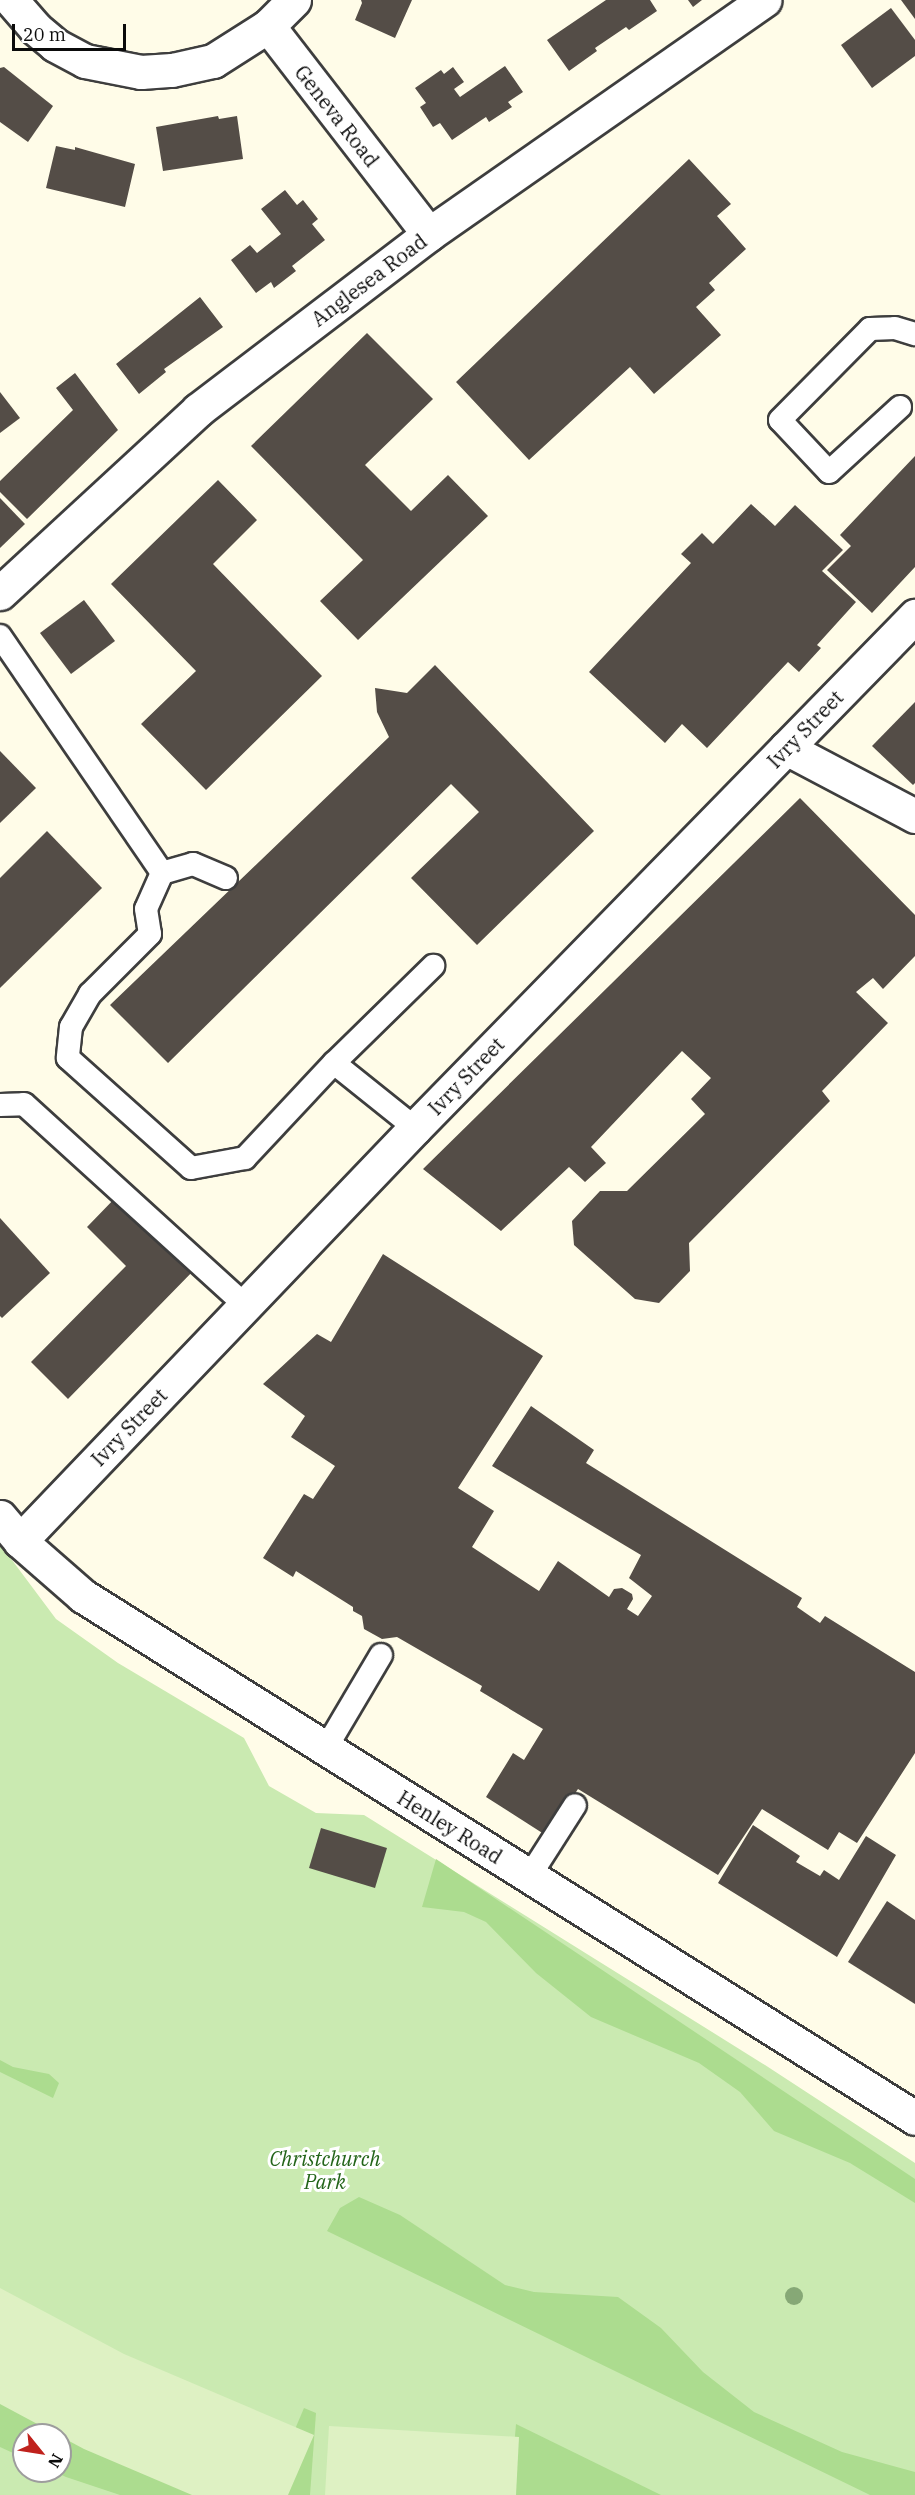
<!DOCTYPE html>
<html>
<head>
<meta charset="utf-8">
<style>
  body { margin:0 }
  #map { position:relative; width:915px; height:2495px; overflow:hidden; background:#fffce8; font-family:"IBM Plex Serif",serif }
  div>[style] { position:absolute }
  .green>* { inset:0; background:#caeab1 }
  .forest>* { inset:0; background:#acdc8f }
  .pitch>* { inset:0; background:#def1c3 }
  .building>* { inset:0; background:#544d47 }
  .roads { filter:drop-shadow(2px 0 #3e3e3e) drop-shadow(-2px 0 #3e3e3e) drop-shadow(0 2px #3e3e3e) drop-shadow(0 -2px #3e3e3e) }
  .service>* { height:22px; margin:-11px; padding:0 11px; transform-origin:11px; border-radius:11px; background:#fff }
  .minor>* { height:33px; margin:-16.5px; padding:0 16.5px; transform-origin:16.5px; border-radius:16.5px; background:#fff }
  .tertiary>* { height:33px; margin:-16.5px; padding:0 16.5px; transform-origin:16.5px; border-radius:16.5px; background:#fff }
  .trees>* { width:18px; height:18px; margin:-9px; border-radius:50%; background:#86a876 }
  span { translate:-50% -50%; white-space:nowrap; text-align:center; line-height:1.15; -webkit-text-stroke:6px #fff; paint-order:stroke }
  .street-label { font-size:20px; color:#0b0b0b }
  .park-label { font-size:20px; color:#236419; font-style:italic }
  .north { position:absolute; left:12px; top:2423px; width:60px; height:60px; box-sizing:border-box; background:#fff; border:2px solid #9d9d9d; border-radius:50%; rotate:120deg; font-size:16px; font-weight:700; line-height:24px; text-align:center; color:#0b0b0b }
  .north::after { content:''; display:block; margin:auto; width:21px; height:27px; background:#c0221d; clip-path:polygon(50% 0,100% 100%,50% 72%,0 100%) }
  .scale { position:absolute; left:12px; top:24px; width:114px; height:27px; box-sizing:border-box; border:3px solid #0b0b0b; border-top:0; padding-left:8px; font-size:18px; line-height:21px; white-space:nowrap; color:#0b0b0b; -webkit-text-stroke:4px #fff; paint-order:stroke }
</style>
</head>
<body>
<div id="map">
  <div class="green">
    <div style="clip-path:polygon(evenodd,0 1544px,56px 1619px,118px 1663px,244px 1738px,269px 1786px,316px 1813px,364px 1815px,765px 2065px,915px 2163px,915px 2495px,0 2495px,0 1544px,24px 2435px,60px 2435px,60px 2471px,24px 2471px,24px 2435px)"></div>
  </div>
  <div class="forest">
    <div style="clip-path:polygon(436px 1859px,915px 2179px,915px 2203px,850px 2163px,774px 2131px,740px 2092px,699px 2063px,591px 2017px,536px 1973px,486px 1922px,464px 1912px,422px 1907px)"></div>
    <div style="clip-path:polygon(0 2060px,13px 2067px,49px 2074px,59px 2083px,53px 2098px,0 2072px)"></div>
    <div style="clip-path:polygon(359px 2197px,400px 2215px,505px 2285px,534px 2292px,618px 2297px,661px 2328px,703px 2372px,754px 2412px,842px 2452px,915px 2472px,915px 2495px,870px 2495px,327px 2231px,340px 2208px)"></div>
    <div style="clip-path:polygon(0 2391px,245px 2495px,120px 2495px,66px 2477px,53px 2471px,60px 2471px,60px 2435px,24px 2435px,24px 2458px,0 2447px)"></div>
    <div style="clip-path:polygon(304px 2408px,316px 2413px,310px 2495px,267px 2495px)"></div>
    <div style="clip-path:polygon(516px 2424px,661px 2495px,510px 2495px)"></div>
  </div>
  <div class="pitch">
    <div style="clip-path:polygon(0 2288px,124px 2354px,314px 2435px,288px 2495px,192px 2495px,84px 2449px,0 2404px)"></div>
    <div style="clip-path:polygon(329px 2426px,519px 2437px,516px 2495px,325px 2495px)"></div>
  </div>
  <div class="building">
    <div style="clip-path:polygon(361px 0,412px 0,395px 38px,355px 20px,362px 3px)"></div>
    <div style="clip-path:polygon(606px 0,650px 0,657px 11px,629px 30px,626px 27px,595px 48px,597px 51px,569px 71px,547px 40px)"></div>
    <div style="clip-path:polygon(688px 0,702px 0,693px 7px)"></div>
    <div style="clip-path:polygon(901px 0,915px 0,915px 19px)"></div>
    <div style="clip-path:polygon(891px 8px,915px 40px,915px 56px,872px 88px,841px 45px)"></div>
    <div style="clip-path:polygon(505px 66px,523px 92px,508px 102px,512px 107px,489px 122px,486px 117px,452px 140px,440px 123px,433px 127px,420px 107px,426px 103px,415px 88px,441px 70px,444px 74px,453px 67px,464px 82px,454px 89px,460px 97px)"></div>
    <div style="clip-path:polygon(4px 67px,53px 106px,28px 142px,0 122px,0 68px)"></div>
    <div style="clip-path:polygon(218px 116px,219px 119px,237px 116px,243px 159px,163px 171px,156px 127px)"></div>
    <div style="clip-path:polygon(56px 146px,75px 150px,75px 147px,135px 164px,125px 207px,46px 188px)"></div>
    <div style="clip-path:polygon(689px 159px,731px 204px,717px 216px,746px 249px,709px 283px,715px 290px,696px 307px,721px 335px,654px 394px,630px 367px,529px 460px,456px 382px)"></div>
    <div style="clip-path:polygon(285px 190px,297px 205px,303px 200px,318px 219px,312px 224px,325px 240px,292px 266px,296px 271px,274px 288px,271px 282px,256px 293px,231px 260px,250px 245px,257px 253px,281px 234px,261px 209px)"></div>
    <div style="clip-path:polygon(200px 297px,223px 327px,164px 369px,166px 372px,139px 394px,116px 364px)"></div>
    <div style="clip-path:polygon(367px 333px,433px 399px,365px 465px,411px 511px,448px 475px,488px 516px,358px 640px,320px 601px,363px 560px,251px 446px)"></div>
    <div style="clip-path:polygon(75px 373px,118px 430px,27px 519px,0 492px,0 481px,73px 410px,56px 388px)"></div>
    <div style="clip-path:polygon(0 392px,20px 418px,0 433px)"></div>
    <div style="clip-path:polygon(915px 456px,915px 567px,872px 613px,827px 570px,851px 546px,840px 535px)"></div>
    <div style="clip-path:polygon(218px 480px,257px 520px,213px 564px,322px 676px,206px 790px,141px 724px,196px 671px,111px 584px)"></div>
    <div style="clip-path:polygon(0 498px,25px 524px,0 548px)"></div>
    <div style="clip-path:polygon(751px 504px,775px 526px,795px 505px,843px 550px,822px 571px,856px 602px,817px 645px,821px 648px,799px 672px,788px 662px,707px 748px,682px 724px,665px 743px,589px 672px,691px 563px,681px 554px,702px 533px,713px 544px)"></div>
    <div style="clip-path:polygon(84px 600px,115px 641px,71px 674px,40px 633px)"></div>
    <div style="clip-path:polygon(435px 665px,594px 831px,477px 945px,411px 878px,479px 812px,451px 784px,168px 1063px,110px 1005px,389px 737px,377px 712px,375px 688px,407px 693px)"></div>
    <div style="clip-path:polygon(915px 702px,915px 783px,913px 785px,872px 746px)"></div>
    <div style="clip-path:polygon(0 751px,36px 788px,0 823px)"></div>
    <div style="clip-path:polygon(800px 798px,915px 915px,915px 956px,883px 989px,873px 978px,856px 992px,888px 1023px,822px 1091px,830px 1101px,689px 1243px,690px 1271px,659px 1303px,635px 1299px,574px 1245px,572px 1221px,600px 1191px,627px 1191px,705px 1114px,691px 1099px,711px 1078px,682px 1051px,591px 1147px,606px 1163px,585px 1182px,569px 1167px,501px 1231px,423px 1169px)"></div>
    <div style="clip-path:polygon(47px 831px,102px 888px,0 988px,0 878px)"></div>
    <div style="clip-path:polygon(119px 1194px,197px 1267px,68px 1399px,31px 1362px,126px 1266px,87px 1227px)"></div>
    <div style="clip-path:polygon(0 1218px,50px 1273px,2px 1318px,0 1316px)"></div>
    <div style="clip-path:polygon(383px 1254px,543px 1356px,458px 1488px,494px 1511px,472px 1547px,539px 1591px,558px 1561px,609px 1597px,614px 1589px,622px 1588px,632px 1594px,633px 1599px,627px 1609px,638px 1616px,652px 1596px,629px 1578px,641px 1555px,492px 1466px,531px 1406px,594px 1450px,586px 1463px,802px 1598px,797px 1607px,820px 1623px,825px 1616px,915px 1672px,915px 1753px,857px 1843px,839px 1832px,828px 1850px,762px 1809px,718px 1875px,578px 1789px,547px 1836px,486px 1797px,513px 1753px,524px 1760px,543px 1729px,480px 1691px,482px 1686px,397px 1637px,382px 1639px,364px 1629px,362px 1616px,353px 1611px,353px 1607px,296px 1571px,293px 1577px,263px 1558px,304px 1494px,313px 1499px,335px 1466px,291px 1437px,305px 1416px,263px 1384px,317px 1334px,331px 1342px)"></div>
    <div style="clip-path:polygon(753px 1825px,800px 1856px,796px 1862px,820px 1876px,824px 1870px,839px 1880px,866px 1836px,896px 1855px,837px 1957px,718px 1883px)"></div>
    <div style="clip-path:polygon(321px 1828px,387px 1848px,375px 1888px,309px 1868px)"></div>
    <div style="clip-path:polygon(887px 1901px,915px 1920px,915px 2004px,848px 1962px)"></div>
  </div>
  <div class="roads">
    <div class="service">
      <div style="left:900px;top:407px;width:96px;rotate:137.5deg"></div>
      <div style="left:829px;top:472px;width:71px;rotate:-133.3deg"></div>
      <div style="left:780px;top:420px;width:128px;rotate:-45.3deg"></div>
      <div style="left:870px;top:329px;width:25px;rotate:-2deg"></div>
      <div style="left:895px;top:328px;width:21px;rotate:17deg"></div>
      <div style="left:0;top:636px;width:287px;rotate:55.6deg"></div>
      <div style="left:226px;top:878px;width:36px;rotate:-157deg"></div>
      <div style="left:193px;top:864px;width:32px;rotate:164deg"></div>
      <div style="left:162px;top:873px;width:39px;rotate:114deg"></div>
      <div style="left:146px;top:909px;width:25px;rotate:81deg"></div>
      <div style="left:150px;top:934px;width:85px;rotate:135deg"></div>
      <div style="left:90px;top:994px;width:38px;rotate:120deg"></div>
      <div style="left:71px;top:1027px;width:31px;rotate:96deg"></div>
      <div style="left:68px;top:1058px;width:165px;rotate:41.8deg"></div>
      <div style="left:191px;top:1168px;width:55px;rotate:-10.5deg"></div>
      <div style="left:245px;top:1158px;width:130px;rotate:-46.9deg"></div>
      <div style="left:334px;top:1063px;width:139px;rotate:-44.4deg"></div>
      <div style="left:334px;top:1063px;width:104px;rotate:38.7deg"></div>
      <div style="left:0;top:1105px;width:24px;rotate:-2deg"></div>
      <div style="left:24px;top:1104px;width:299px;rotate:42.3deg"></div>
      <div style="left:326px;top:1748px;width:108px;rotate:-59.4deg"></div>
      <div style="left:529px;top:1877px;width:85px;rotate:-57.4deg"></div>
    </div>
    <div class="minor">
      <div style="left:11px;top:0;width:37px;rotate:49deg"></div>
      <div style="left:35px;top:28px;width:26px;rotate:40deg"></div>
      <div style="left:55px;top:45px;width:34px;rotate:28deg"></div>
      <div style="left:85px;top:61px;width:57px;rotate:11.1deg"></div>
      <div style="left:141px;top:72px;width:31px;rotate:-4deg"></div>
      <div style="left:172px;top:70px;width:42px;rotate:-12.4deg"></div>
      <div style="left:213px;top:61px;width:65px;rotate:-32.5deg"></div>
      <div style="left:294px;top:0;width:37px;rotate:135deg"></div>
      <div style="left:268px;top:26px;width:263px;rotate:52.3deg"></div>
      <div style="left:786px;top:748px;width:146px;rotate:27.8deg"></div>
      <div style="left:20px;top:1541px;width:571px;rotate:-46.28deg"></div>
      <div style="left:415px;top:1128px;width:716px;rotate:-45.68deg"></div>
    </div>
    <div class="tertiary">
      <div style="left:0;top:593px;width:270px;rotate:-42.7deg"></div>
      <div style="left:198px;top:410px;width:290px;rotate:-37.3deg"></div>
      <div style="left:429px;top:234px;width:409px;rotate:-34.9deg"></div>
      <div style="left:0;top:1517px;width:31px;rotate:50deg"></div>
      <div style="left:20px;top:1541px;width:84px;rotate:41.1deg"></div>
      <div style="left:83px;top:1596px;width:982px;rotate:32.1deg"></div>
    </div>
  </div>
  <div class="trees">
    <div style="left:794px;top:2296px"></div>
  </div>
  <div class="street-label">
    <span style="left:337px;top:116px;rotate:52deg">Geneva Road</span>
    <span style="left:369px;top:280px;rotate:-37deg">Anglesea Road</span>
    <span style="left:805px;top:729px;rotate:-46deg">Ivry Street</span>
    <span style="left:466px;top:1076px;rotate:-46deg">Ivry Street</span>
    <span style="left:129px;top:1427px;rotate:-46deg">Ivry Street</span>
    <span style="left:450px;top:1827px;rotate:32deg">Henley Road</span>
  </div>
  <div class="park-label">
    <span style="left:325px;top:2170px">Christchurch<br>Park</span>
  </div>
  <div class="north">N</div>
  <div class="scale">20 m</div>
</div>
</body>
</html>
